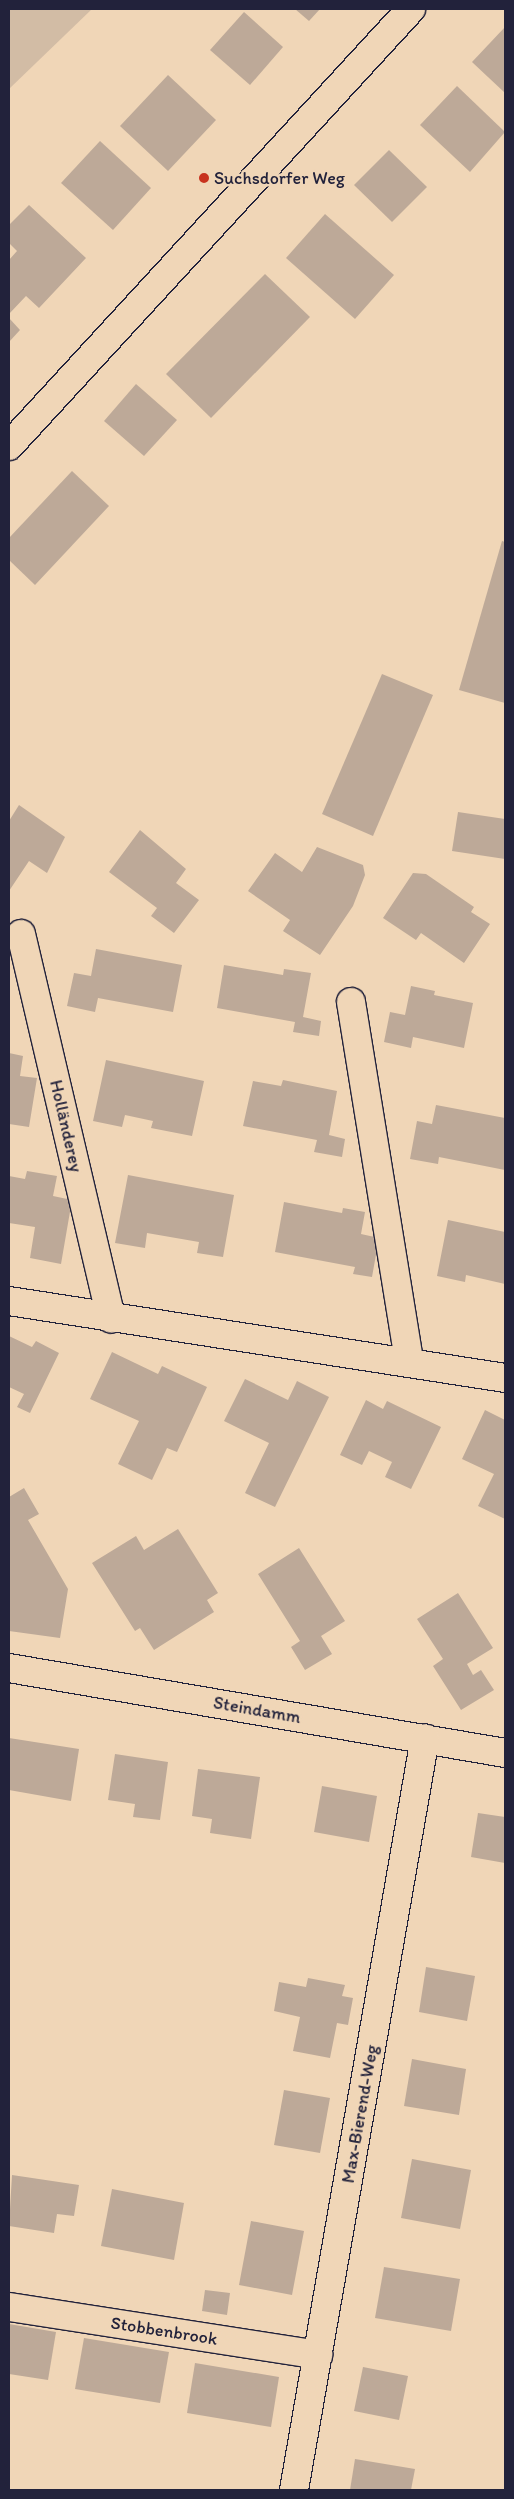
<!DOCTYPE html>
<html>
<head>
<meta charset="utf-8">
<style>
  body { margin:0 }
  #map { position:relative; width:514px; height:2499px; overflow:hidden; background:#f0d6b7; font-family:Itim,sans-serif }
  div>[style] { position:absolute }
  .green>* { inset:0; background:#d2bca5 }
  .building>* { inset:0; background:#bda998 }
  .roads { filter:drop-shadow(1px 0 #22223b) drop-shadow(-1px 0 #22223b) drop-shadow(0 1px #22223b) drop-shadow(0 -1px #22223b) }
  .street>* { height:28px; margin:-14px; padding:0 14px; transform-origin:14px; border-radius:14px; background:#f0d6b7 }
  .secondary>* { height:28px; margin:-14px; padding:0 14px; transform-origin:14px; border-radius:14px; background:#f0d6b7 }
  .dots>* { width:14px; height:14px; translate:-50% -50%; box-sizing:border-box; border:2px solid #f0d6b7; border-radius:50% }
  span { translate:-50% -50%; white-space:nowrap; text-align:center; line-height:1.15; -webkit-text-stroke:5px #f0d6b7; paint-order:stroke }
  .poi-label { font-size:18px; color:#22223b }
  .left { translate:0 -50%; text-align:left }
  .street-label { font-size:18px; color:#22223b }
  .frame { position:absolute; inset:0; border:10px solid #22223b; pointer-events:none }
</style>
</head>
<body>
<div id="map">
  <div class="green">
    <div style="clip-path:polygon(9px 9px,92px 9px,9px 89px)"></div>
  </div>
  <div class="building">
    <div style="clip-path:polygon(295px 9px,320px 9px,309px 21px)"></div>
    <div style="clip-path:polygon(244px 12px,283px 47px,250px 85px,210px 50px)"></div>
    <div style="clip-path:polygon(505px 27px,505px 93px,472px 62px)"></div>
    <div style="clip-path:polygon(168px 75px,216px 120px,168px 171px,120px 126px)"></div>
    <div style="clip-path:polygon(457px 86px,505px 132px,470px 172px,420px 125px)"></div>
    <div style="clip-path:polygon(100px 141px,151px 188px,113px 230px,61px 183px)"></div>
    <div style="clip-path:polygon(389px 150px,427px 187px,392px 222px,354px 185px)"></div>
    <div style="clip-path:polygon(29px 205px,86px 258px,39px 308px,26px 296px,9px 314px,9px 260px,17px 251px,9px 243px,9px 225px)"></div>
    <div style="clip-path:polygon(325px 214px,394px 275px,355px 319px,286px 258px)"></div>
    <div style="clip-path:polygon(265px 274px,310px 317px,211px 418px,166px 374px)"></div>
    <div style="clip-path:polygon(9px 318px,20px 330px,9px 342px)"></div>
    <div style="clip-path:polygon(136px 384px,177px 420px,144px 456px,104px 421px)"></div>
    <div style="clip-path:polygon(72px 471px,109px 506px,35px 585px,9px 560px,9px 538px)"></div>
    <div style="clip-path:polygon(502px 541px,505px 542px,505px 703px,459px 690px)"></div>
    <div style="clip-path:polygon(382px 674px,433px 695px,373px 836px,322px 814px)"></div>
    <div style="clip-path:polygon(19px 805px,65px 837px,47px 873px,29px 861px,9px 891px,9px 821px)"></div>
    <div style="clip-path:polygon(458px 812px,505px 819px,505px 859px,452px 851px)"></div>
    <div style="clip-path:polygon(140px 830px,186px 869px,176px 883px,199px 900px,174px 933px,151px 916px,157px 908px,109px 872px)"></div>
    <div style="clip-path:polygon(317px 847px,363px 865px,365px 875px,353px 906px,320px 955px,283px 931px,290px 920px,248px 891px,275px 853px,302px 872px)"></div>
    <div style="clip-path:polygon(413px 873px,426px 874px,474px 907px,471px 912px,490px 924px,464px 963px,421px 933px,416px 940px,383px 918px)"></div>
    <div style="clip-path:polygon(96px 949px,182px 965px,173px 1012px,98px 998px,95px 1012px,67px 1006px,74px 973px,91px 976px)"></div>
    <div style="clip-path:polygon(224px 965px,283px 975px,284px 969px,311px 973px,303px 1017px,321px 1021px,319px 1036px,293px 1032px,295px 1022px,217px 1008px)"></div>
    <div style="clip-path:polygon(411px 986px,435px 991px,434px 995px,473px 1003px,464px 1048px,413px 1037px,411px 1048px,384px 1042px,390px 1012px,405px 1015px)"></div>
    <div style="clip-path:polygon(9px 1053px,23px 1056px,20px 1076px,37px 1078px,29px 1127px,9px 1124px)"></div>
    <div style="clip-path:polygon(106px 1060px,204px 1081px,192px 1136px,151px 1128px,153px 1121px,125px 1115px,122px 1127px,93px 1121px)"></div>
    <div style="clip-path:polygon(283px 1080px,337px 1091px,329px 1135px,345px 1139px,342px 1157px,314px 1152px,317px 1140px,243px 1126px,253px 1081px,281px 1086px)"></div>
    <div style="clip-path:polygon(436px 1105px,505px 1118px,505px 1170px,439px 1157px,438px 1164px,410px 1159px,417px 1121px,432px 1124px)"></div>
    <div style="clip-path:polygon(27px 1171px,57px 1176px,53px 1196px,72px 1200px,61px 1264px,30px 1258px,35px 1227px,9px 1223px,9px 1176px,25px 1179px)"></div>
    <div style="clip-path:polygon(128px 1175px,234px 1195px,223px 1257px,197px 1253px,199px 1242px,147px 1233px,145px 1248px,115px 1243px)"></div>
    <div style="clip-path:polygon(284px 1202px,342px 1213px,343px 1208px,365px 1212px,361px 1234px,379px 1238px,372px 1277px,353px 1274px,355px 1267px,275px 1252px)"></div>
    <div style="clip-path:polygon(448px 1220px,505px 1232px,505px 1284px,466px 1275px,465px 1282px,437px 1276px)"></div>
    <div style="clip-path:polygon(9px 1336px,32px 1347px,36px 1341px,59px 1353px,30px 1413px,17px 1407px,24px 1394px,9px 1387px)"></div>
    <div style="clip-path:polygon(112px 1352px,158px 1374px,162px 1366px,207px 1387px,177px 1452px,167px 1448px,152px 1480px,118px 1464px,139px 1421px,90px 1399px)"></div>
    <div style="clip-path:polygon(245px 1379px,288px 1400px,297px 1381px,329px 1397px,275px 1507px,245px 1493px,269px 1443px,224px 1421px)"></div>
    <div style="clip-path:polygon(366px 1400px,383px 1409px,387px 1401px,441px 1427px,411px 1489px,385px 1477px,392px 1462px,369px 1451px,362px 1465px,340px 1455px)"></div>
    <div style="clip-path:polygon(485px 1410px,505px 1420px,505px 1519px,478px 1506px,494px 1474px,462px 1459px)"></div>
    <div style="clip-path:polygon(24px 1488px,39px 1514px,28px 1520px,68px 1589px,60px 1638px,9px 1631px,9px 1497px)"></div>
    <div style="clip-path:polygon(178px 1529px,218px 1593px,207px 1600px,214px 1612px,154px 1650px,140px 1628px,135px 1631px,92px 1563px,136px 1536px,144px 1550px)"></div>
    <div style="clip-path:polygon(299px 1548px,345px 1621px,321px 1636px,332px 1654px,305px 1670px,291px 1647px,300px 1641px,258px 1574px)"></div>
    <div style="clip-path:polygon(458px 1593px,493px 1648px,467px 1664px,473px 1675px,481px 1670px,494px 1690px,461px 1710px,433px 1666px,443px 1659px,417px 1619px)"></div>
    <div style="clip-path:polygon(9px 1738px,79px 1749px,71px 1801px,9px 1790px)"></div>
    <div style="clip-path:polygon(115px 1754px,168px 1762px,160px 1820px,133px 1817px,135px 1804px,108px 1800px)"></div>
    <div style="clip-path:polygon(198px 1769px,260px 1777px,251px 1839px,210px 1833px,212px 1819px,192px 1816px)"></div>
    <div style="clip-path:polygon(322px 1786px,377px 1796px,369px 1842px,314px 1832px)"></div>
    <div style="clip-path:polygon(478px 1813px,505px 1817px,505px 1863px,471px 1857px)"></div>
    <div style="clip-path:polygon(426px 1967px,475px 1976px,467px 2021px,419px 2012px)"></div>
    <div style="clip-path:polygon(308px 1978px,345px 1985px,342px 1996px,353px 1998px,348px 2025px,337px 2023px,330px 2058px,293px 2051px,300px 2017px,274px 2011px,279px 1982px,306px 1987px)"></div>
    <div style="clip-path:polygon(412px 2059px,466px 2069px,459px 2115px,404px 2106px)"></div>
    <div style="clip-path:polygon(284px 2090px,330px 2098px,320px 2153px,274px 2145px)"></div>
    <div style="clip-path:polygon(412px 2159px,471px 2170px,460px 2229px,401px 2218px)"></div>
    <div style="clip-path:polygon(12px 2175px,79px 2185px,74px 2216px,57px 2214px,54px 2233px,9px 2226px)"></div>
    <div style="clip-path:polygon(112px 2189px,184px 2203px,174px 2260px,101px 2246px)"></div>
    <div style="clip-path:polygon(251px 2221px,304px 2231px,292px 2295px,239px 2285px)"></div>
    <div style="clip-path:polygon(384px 2267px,460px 2279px,451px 2331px,375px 2318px)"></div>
    <div style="clip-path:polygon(205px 2290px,230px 2293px,227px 2315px,202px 2311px)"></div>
    <div style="clip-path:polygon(9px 2324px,56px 2332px,48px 2380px,9px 2374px)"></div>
    <div style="clip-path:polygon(84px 2338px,169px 2352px,160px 2403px,75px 2389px)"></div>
    <div style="clip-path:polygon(195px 2363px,279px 2377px,271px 2427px,187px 2413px)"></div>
    <div style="clip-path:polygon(363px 2367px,408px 2376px,399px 2420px,354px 2411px)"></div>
    <div style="clip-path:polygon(355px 2459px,415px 2469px,411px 2490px,350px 2490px)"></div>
  </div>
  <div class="roads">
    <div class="street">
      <div style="left:21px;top:934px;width:395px;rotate:76.8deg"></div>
      <div style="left:351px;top:1002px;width:364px;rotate:80.8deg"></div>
      <div style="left:9px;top:1301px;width:502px;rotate:8.82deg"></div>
      <div style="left:9px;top:1668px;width:503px;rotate:9.72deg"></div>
      <div style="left:9px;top:2307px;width:313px;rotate:8.8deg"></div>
      <div style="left:294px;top:2490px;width:763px;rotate:-80.12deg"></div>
    </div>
    <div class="secondary">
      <div style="left:9px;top:446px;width:594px;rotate:-47.39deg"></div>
    </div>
  </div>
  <div class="dots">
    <div style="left:204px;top:178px;background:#c8321e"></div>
  </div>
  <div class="poi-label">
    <span class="left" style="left:214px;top:178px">Suchsdorfer Weg</span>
  </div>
  <div class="street-label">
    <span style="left:66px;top:1126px;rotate:77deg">Holländerey</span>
    <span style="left:257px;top:1710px;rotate:10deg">Steindamm</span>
    <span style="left:360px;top:2114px;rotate:-80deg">Max-Bierend-Weg</span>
    <span style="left:164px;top:2331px;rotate:9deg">Stobbenbrook</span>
  </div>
  <div class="frame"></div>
</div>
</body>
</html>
